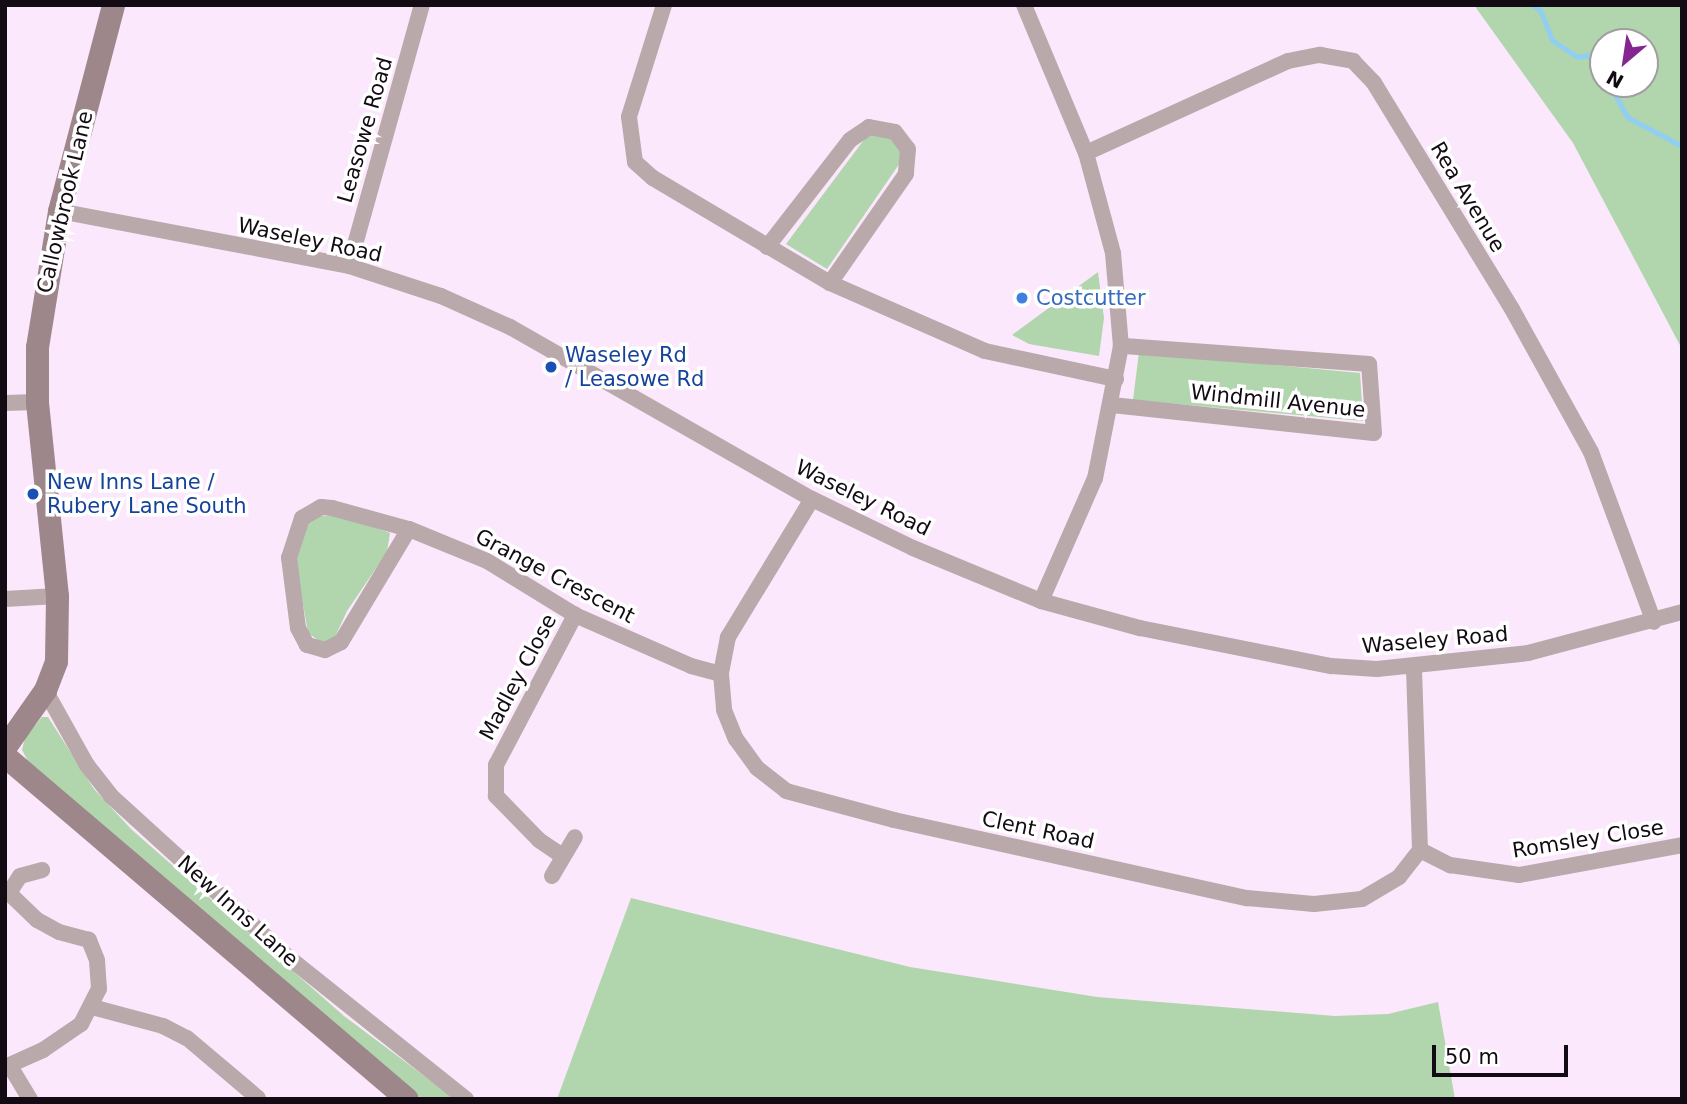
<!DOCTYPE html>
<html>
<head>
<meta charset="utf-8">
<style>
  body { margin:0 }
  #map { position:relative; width:1687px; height:1104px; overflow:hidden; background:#fce8fc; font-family:"DejaVu Sans",sans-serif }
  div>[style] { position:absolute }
  .green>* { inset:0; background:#b1d5ad }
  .stream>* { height:5px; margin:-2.5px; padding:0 2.5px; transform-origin:2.5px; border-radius:2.5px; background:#90cef2 }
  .street>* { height:16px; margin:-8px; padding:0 8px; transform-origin:8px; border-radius:8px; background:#b9a9ab }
  .secondary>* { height:23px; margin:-11.5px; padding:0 11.5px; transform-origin:11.5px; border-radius:11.5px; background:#9e878a }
  .dots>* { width:19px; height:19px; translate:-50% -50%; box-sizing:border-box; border:4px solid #fff; border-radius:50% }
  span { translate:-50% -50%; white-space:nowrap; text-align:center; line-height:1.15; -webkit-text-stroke:7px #fff; paint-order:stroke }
  .street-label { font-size:21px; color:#130b13 }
  .shop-label { font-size:21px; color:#366cbe }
  .left { translate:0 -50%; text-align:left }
  .transit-label { font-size:21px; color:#164399 }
  .frame { position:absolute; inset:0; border:7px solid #130b13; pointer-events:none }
  .north { position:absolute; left:1589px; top:28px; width:70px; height:70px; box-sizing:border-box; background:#fff; border:2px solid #a19da1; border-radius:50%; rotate:209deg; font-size:19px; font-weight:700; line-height:28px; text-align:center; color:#130b13 }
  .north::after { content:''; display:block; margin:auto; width:24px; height:32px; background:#852690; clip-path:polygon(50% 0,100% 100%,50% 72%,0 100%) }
  .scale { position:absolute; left:1432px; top:1045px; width:136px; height:32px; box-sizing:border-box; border:4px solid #130b13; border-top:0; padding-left:9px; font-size:21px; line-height:24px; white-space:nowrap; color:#130b13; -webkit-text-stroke:5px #fff; paint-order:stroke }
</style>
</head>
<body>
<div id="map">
  <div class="green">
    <div style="clip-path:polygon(evenodd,1474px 5px,1682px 5px,1682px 349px,1573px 143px,1474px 5px,1645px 42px,1645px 84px,1603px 84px,1603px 42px,1645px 42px)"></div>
    <div style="clip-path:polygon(869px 133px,885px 135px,900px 145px,902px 160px,827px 269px,786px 244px)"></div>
    <div style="clip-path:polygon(1098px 272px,1104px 318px,1099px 356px,1029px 344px,1012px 335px)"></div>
    <div style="clip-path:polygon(1139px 352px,1360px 373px,1363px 421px,1133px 400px)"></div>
    <div style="clip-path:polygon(312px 516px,345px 516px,390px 533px,387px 552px,347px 611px,334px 639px,325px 645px,308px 633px,295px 558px,302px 528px)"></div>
    <div style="clip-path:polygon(42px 717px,48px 717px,94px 789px,131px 829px,344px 1016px,455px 1099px,422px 1099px,29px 763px,22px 750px,25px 738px)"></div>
    <div style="clip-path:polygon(631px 898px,910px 967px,1097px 997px,1335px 1016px,1388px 1014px,1438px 1002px,1455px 1099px,557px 1099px)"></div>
  </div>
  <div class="stream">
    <div style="left:1532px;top:5px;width:9px;rotate:32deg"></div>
    <div style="left:1540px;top:10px;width:32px;rotate:68deg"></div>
    <div style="left:1552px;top:40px;width:30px;rotate:34deg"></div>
    <div style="left:1577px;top:57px;width:10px;rotate:-11deg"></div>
    <div style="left:1587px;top:55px;width:21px;rotate:41deg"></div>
    <div style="left:1609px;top:84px;width:38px;rotate:61deg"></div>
    <div style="left:1627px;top:117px;width:62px;rotate:27.8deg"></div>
  </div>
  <div class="street">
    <div style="left:664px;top:5px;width:117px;rotate:107.4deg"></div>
    <div style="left:629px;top:117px;width:45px;rotate:82.4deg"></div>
    <div style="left:635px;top:162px;width:24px;rotate:42deg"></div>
    <div style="left:653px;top:178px;width:206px;rotate:30.7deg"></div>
    <div style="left:830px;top:283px;width:169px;rotate:23.7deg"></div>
    <div style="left:985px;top:351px;width:134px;rotate:12.1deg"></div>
    <div style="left:1024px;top:5px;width:160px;rotate:67.3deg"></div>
    <div style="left:1086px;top:153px;width:104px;rotate:74.9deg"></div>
    <div style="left:1113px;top:253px;width:93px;rotate:85.1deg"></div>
    <div style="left:1121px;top:346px;width:135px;rotate:101.1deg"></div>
    <div style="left:1095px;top:478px;width:134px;rotate:113.7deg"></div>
    <div style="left:1086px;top:153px;width:222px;rotate:-24.5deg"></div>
    <div style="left:1288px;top:61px;width:33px;rotate:-11deg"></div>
    <div style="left:1320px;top:55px;width:34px;rotate:10deg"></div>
    <div style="left:1353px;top:61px;width:30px;rotate:46deg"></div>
    <div style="left:1374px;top:83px;width:265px;rotate:58.6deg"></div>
    <div style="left:1512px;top:309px;width:163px;rotate:61.1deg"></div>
    <div style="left:1591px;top:452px;width:181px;rotate:69.7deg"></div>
    <div style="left:59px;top:211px;width:295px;rotate:10.7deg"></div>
    <div style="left:349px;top:266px;width:97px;rotate:18.1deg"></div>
    <div style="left:441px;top:296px;width:76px;rotate:24.2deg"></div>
    <div style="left:510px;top:327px;width:348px;rotate:29.7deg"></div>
    <div style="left:812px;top:499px;width:112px;rotate:25.9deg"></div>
    <div style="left:913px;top:548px;width:139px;rotate:22.5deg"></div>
    <div style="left:1041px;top:601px;width:103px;rotate:15.3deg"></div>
    <div style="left:1140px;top:628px;width:195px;rotate:11.3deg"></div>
    <div style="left:1331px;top:666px;width:46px;rotate:3.7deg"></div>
    <div style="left:1377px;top:669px;width:152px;rotate:-6deg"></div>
    <div style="left:1528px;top:653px;width:159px;rotate:-14.9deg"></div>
    <div style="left:767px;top:247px;width:135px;rotate:-52.2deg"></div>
    <div style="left:850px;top:140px;width:23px;rotate:-34deg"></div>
    <div style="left:869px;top:127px;width:26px;rotate:11deg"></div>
    <div style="left:895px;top:132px;width:21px;rotate:53deg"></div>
    <div style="left:908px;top:149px;width:25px;rotate:95deg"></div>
    <div style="left:906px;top:174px;width:133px;rotate:124.9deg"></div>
    <div style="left:349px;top:266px;width:271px;rotate:-74.4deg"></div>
    <div style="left:5px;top:403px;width:32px;rotate:-2deg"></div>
    <div style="left:1112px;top:405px;width:263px;rotate:6.1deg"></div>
    <div style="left:1374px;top:433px;width:69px;rotate:-94.1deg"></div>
    <div style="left:1369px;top:364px;width:249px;rotate:-175.8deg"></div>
    <div style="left:812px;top:499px;width:162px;rotate:121.3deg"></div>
    <div style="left:728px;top:637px;width:38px;rotate:101deg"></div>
    <div style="left:721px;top:674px;width:36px;rotate:85deg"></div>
    <div style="left:724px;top:710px;width:31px;rotate:68deg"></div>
    <div style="left:736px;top:739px;width:36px;rotate:54deg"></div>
    <div style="left:757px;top:768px;width:37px;rotate:38deg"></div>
    <div style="left:786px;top:791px;width:112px;rotate:15deg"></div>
    <div style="left:894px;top:820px;width:362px;rotate:12.5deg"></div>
    <div style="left:1247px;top:898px;width:67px;rotate:5.1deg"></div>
    <div style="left:1314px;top:904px;width:48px;rotate:-5.9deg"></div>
    <div style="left:1362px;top:899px;width:43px;rotate:-30.7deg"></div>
    <div style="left:1399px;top:877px;width:34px;rotate:-52deg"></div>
    <div style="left:1420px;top:850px;width:184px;rotate:-91.9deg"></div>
    <div style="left:409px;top:529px;width:132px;rotate:121deg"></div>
    <div style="left:341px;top:642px;width:18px;rotate:153deg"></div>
    <div style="left:325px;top:650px;width:19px;rotate:-164deg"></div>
    <div style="left:307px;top:645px;width:19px;rotate:-118deg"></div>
    <div style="left:298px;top:628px;width:71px;rotate:-97.3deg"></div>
    <div style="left:289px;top:558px;width:42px;rotate:-72deg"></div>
    <div style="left:302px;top:518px;width:22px;rotate:-30deg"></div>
    <div style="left:321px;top:507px;width:11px;rotate:5deg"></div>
    <div style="left:332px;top:508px;width:80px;rotate:15.3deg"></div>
    <div style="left:409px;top:529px;width:84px;rotate:22.3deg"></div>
    <div style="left:487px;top:561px;width:103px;rotate:31.5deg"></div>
    <div style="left:575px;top:615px;width:127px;rotate:23.7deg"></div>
    <div style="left:691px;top:666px;width:31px;rotate:15deg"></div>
    <div style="left:5px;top:599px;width:52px;rotate:-3.3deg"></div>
    <div style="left:45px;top:690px;width:86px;rotate:60.8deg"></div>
    <div style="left:87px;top:765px;width:39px;rotate:52deg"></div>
    <div style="left:111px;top:796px;width:239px;rotate:42.3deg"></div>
    <div style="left:288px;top:957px;width:228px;rotate:38.6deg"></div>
    <div style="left:1420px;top:850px;width:34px;rotate:27deg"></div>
    <div style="left:1450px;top:865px;width:70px;rotate:8.2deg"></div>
    <div style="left:1519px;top:875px;width:166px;rotate:-10.4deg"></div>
    <div style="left:561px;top:855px;width:27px;rotate:-146deg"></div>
    <div style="left:539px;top:840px;width:62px;rotate:-134.3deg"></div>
    <div style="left:496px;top:796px;width:31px;rotate:-90deg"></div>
    <div style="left:496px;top:765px;width:170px;rotate:-62.2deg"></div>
    <div style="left:552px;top:876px;width:45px;rotate:-59.5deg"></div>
    <div style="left:92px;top:1007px;width:73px;rotate:15deg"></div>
    <div style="left:163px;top:1026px;width:27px;rotate:27deg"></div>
    <div style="left:187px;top:1038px;width:93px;rotate:40.2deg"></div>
    <div style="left:10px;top:1066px;width:39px;rotate:59deg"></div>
    <div style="left:5px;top:1067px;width:42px;rotate:-24.1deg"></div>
    <div style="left:43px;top:1050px;width:46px;rotate:-34.4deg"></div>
    <div style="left:81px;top:1024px;width:39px;rotate:-63deg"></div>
    <div style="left:99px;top:989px;width:29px;rotate:-94deg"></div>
    <div style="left:97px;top:960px;width:22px;rotate:-112deg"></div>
    <div style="left:89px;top:940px;width:31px;rotate:-165deg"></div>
    <div style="left:59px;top:932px;width:25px;rotate:-151deg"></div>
    <div style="left:37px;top:920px;width:39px;rotate:-136deg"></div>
    <div style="left:9px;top:893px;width:20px;rotate:-57deg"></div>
    <div style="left:20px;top:876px;width:23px;rotate:-15deg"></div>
  </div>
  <div class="secondary">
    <div style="left:5px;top:747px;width:70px;rotate:-54.9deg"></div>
    <div style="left:45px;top:690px;width:31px;rotate:-69deg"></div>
    <div style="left:56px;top:661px;width:65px;rotate:-89.1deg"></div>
    <div style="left:57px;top:596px;width:195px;rotate:-95.9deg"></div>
    <div style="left:37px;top:402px;width:55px;rotate:-90deg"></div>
    <div style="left:37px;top:347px;width:138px;rotate:-80.8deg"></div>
    <div style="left:59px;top:211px;width:213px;rotate:-75.3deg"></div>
    <div style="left:5px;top:756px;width:528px;rotate:40.47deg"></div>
  </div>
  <div class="dots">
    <div style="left:1022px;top:298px;background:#3f7fe0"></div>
    <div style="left:551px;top:367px;background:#1a4fb4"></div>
    <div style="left:33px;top:494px;background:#1a4fb4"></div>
  </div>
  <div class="street-label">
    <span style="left:365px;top:130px;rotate:-74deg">Leasowe Road</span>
    <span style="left:1468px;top:197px;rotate:59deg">Rea Avenue</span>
    <span style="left:65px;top:202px;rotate:-77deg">Callowbrook Lane</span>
    <span style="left:310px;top:240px;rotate:12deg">Waseley Road</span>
    <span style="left:1278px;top:401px;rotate:6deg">Windmill Avenue</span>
    <span style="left:863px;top:498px;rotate:26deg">Waseley Road</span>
    <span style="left:555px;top:576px;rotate:28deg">Grange Crescent</span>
    <span style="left:1435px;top:640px;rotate:-5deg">Waseley Road</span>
    <span style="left:518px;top:677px;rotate:-62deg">Madley Close</span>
    <span style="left:1038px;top:830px;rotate:12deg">Clent Road</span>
    <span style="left:1588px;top:839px;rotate:-9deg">Romsley Close</span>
    <span style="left:238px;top:911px;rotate:42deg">New Inns Lane</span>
  </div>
  <div class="shop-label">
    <span class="left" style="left:1036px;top:298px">Costcutter</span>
  </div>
  <div class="transit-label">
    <span class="left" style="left:565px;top:367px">Waseley Rd<br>/ Leasowe Rd</span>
    <span class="left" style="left:47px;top:494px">New Inns Lane /<br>Rubery Lane South</span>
  </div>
  <div class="frame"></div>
  <div class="north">N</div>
  <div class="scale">50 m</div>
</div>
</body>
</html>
